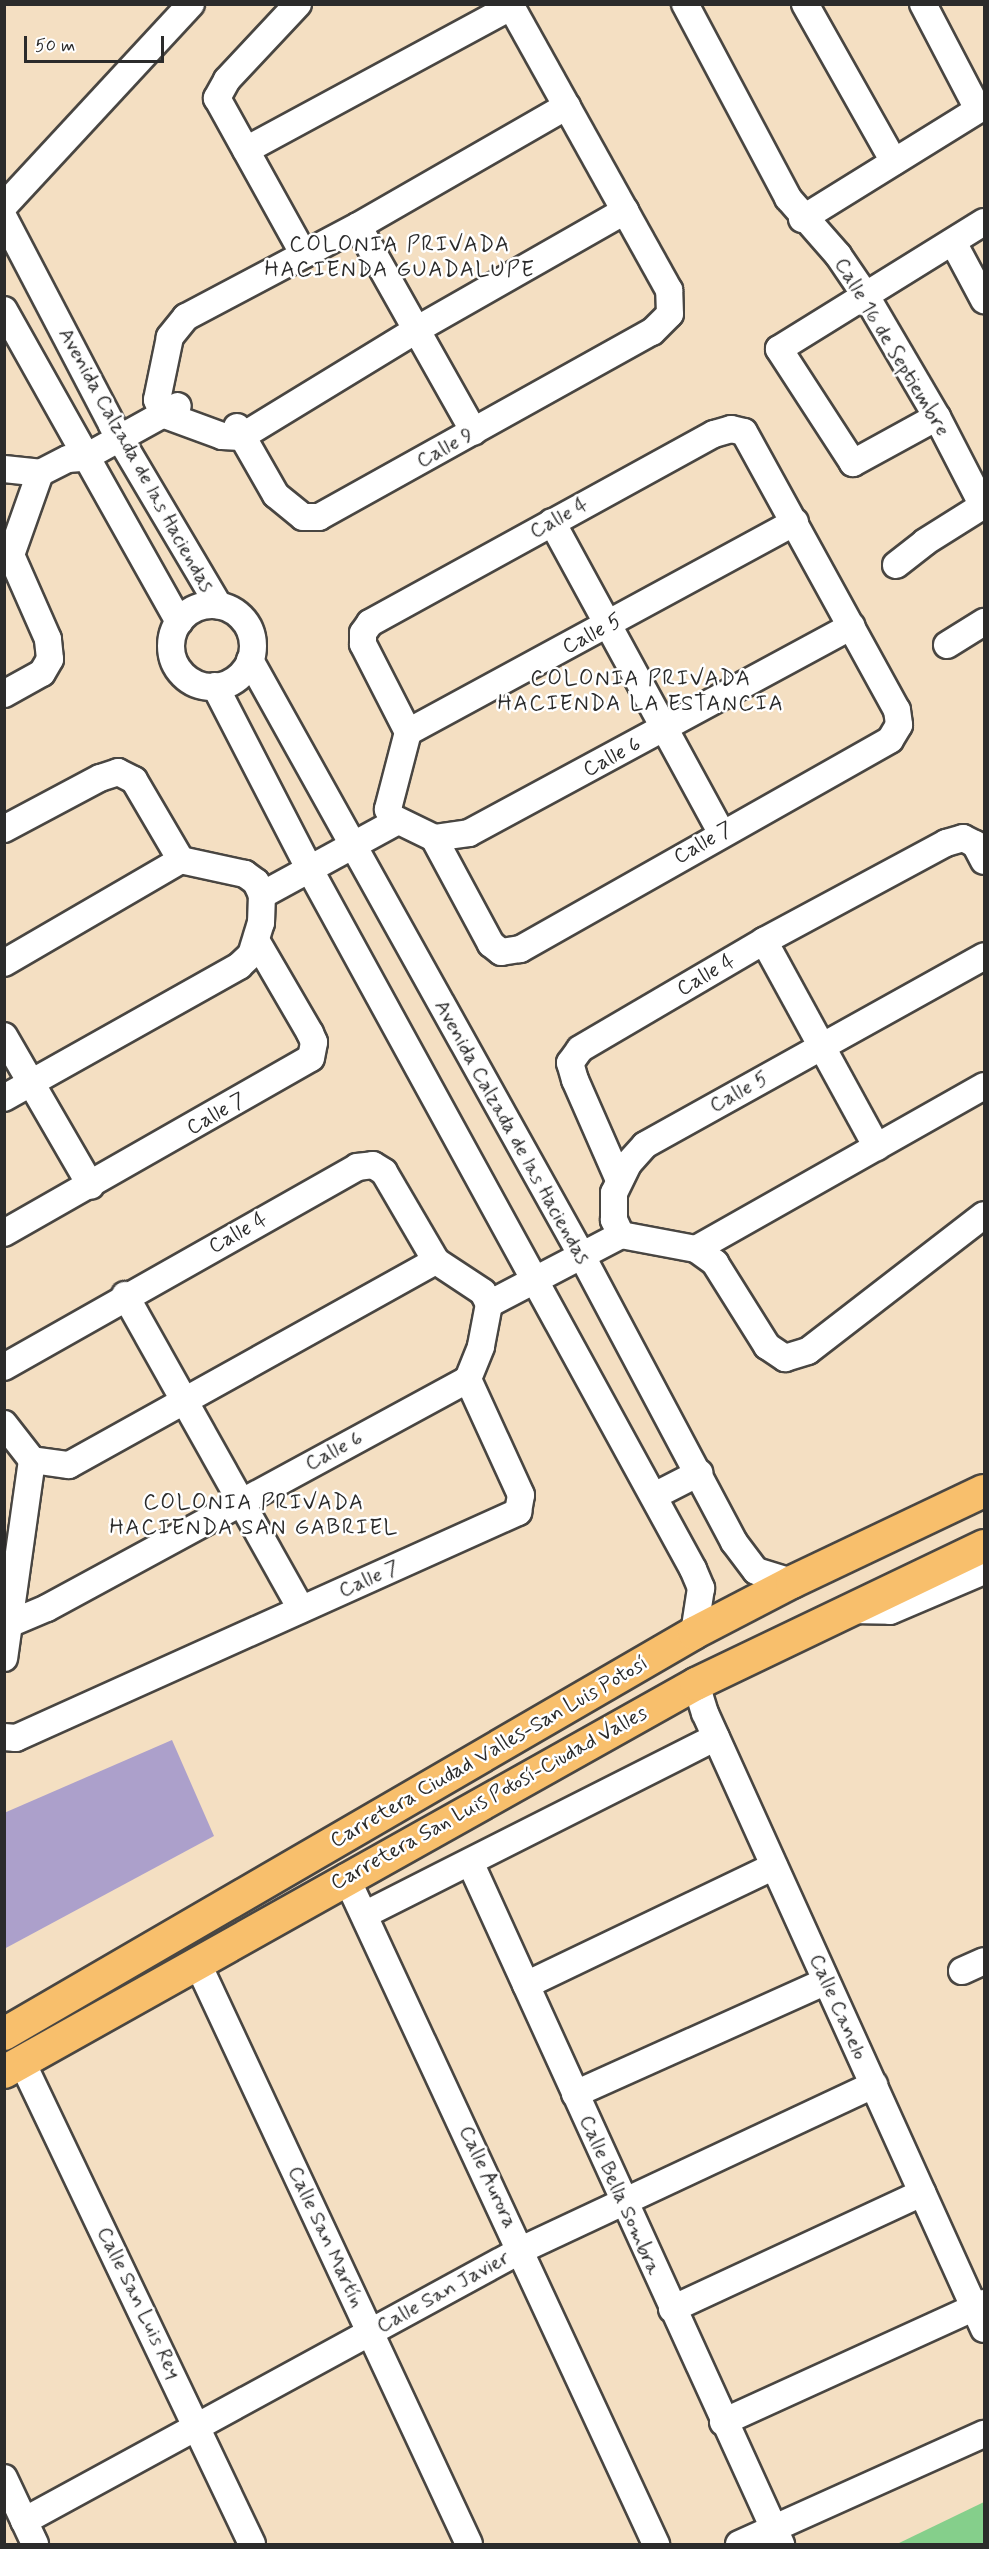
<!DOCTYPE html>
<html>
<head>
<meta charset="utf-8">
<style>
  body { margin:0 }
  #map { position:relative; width:989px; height:2549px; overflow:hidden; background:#f4dfc2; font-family:Mynerve,sans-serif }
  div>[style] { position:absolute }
  .green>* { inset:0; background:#85cf8b }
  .building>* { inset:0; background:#aca0cb }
  .roads { filter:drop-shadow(2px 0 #494642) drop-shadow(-2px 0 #494642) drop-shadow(0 2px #494642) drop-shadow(0 -2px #494642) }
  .minor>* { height:26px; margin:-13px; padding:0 13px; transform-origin:13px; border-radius:13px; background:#fff }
  .minor>.ring { margin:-13px; padding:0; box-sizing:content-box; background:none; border:26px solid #fff; border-radius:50% }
  .major>* { height:32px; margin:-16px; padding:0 16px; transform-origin:16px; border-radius:16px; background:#f8bf6c }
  span { translate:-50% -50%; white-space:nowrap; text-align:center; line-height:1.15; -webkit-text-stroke:5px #fff; paint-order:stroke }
  .street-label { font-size:21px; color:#2b2b2b }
  .neighbourhood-label { font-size:22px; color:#2b2b2b; letter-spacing:1.5px }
  .frame { position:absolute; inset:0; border:6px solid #2b2b2b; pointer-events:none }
  .scale { position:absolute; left:24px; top:36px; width:140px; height:27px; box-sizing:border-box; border:3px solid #2b2b2b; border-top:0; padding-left:8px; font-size:18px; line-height:21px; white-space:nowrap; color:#2b2b2b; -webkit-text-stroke:4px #fff; paint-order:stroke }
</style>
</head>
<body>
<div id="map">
  <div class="green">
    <div style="clip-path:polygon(984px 2502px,984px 2544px,897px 2544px)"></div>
  </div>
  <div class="building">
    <div style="clip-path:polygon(172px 1740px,214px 1836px,4px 1949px,4px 1813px)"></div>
  </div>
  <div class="roads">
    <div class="minor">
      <div style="left:298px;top:4px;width:104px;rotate:133.1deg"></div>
      <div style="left:227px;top:80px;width:21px;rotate:119deg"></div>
      <div style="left:217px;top:98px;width:179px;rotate:61deg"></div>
      <div style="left:685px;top:4px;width:220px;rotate:62deg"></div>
      <div style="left:788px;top:198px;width:76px;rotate:48.7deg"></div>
      <div style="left:838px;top:255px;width:50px;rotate:55.7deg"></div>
      <div style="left:866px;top:296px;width:140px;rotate:59.6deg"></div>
      <div style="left:937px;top:417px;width:102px;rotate:62.7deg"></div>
      <div style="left:805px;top:4px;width:181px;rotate:60.6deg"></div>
      <div style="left:923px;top:4px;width:119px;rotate:62.4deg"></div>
      <div style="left:567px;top:106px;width:241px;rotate:150.1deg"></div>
      <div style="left:358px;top:226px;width:195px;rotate:152.1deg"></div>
      <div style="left:186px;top:317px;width:26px;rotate:129deg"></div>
      <div style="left:170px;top:337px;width:64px;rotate:101.7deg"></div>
      <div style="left:157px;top:400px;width:10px;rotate:66deg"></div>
      <div style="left:161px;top:409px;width:7px;rotate:56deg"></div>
      <div style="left:165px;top:415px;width:61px;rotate:20.2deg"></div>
      <div style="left:222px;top:436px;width:19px;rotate:3deg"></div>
      <div style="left:241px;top:437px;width:205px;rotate:-31.4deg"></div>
      <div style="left:416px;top:330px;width:241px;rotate:-29.7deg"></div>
      <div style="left:246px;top:150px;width:301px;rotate:-28.4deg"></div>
      <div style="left:4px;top:206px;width:275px;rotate:-47.2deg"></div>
      <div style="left:4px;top:218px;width:233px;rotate:62.4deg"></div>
      <div style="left:112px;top:425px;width:210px;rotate:59.4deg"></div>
      <div style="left:802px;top:219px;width:214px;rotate:-31.8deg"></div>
      <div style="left:358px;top:226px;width:236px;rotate:60.6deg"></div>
      <div style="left:953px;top:242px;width:66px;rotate:61.9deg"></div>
      <div style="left:4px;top:310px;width:358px;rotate:60.7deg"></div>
      <div style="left:937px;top:417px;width:96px;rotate:151.3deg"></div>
      <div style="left:853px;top:463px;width:136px;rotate:-123deg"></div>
      <div style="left:779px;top:349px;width:241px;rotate:-31.8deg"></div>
      <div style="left:237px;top:427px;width:78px;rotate:60.2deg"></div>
      <div style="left:276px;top:495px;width:35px;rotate:39deg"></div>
      <div style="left:303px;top:517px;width:16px"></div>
      <div style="left:319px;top:517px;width:381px;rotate:-29.1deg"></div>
      <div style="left:652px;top:332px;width:25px;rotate:-45deg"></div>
      <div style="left:670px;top:314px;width:24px;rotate:-92deg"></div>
      <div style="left:669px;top:290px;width:327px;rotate:-119.1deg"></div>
      <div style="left:4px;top:469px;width:36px;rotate:6deg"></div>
      <div style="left:40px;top:473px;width:31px;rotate:-27deg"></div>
      <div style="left:68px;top:459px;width:16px;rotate:-4deg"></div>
      <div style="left:84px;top:458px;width:107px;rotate:-29deg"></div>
      <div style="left:552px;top:522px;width:353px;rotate:61.4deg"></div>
      <div style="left:795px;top:522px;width:440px;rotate:151.5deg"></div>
      <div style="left:408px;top:732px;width:80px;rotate:104.6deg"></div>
      <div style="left:388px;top:809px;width:9px;rotate:69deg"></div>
      <div style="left:391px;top:817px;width:48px;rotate:26deg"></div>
      <div style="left:434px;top:838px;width:35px;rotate:-8deg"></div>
      <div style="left:469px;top:833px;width:435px;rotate:-28.4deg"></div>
      <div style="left:4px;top:559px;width:8px;rotate:-30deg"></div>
      <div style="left:11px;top:555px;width:87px;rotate:-70.5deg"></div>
      <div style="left:896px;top:565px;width:37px;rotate:-38deg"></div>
      <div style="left:925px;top:542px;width:70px;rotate:-32.1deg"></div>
      <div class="ring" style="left:171px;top:605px;width:56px;height:56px"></div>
      <div style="left:947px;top:645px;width:44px;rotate:-31.9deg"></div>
      <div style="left:250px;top:660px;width:682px;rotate:60.88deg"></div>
      <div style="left:582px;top:1256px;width:324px;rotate:62deg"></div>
      <div style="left:734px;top:1542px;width:36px;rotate:53deg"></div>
      <div style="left:756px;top:1571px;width:38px;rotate:17deg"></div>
      <div style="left:215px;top:686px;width:207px;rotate:62.7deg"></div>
      <div style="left:310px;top:870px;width:797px;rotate:61.28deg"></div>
      <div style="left:693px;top:1569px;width:21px;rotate:67deg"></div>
      <div style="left:701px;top:1588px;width:46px;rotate:98.8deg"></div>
      <div style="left:4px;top:694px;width:43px;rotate:-28.9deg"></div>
      <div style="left:42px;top:673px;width:16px;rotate:-60deg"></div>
      <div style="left:50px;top:659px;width:20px;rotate:-96deg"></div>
      <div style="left:48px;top:639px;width:92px;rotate:-113.8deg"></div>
      <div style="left:408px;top:732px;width:99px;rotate:-117.1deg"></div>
      <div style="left:363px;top:644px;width:11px;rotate:-90deg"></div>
      <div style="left:363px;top:633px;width:12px;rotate:-55deg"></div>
      <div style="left:370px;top:623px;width:393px;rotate:-28.8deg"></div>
      <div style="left:714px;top:434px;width:18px;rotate:-16deg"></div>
      <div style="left:731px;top:429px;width:13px;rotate:13deg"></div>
      <div style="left:744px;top:432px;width:317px;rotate:61.2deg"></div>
      <div style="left:897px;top:710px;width:15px;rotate:82deg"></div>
      <div style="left:899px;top:725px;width:17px;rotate:121deg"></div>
      <div style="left:890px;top:740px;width:425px;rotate:150.5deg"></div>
      <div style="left:520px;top:949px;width:19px;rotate:171deg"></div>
      <div style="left:501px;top:952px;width:13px;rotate:-141deg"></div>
      <div style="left:491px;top:944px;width:120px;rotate:-118.3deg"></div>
      <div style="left:4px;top:829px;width:109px;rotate:-28deg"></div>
      <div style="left:100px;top:778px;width:19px;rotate:-18deg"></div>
      <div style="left:118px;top:772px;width:18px;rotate:27deg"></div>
      <div style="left:134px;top:780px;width:93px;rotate:59.6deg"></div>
      <div style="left:262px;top:895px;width:153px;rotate:-28.6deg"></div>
      <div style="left:764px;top:941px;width:235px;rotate:61.3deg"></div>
      <div style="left:4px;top:963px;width:205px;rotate:-30.2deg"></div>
      <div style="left:4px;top:1036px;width:173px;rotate:59.9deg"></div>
      <div style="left:4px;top:1098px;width:270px;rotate:-29.3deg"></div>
      <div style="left:239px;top:966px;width:16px;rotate:-43deg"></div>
      <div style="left:251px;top:955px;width:34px;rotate:-73deg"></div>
      <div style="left:261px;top:923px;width:28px;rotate:-88deg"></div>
      <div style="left:262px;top:895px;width:14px;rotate:-115deg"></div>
      <div style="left:256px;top:882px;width:14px;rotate:-144deg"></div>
      <div style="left:245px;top:874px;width:66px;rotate:-167.7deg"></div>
      <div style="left:619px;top:1180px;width:109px;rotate:-113.7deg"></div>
      <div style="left:575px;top:1080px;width:18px;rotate:-106deg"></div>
      <div style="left:570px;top:1063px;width:17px;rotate:-54deg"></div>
      <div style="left:580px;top:1049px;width:213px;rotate:-30.4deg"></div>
      <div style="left:764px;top:941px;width:207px;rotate:-28.3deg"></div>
      <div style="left:946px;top:843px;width:18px;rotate:-16deg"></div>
      <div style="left:963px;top:838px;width:13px;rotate:27deg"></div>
      <div style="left:975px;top:844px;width:19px;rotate:62deg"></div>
      <div style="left:4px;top:1233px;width:353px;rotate:-29.7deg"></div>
      <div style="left:311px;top:1058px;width:16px;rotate:-79deg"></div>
      <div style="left:314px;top:1042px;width:10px;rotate:-114deg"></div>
      <div style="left:310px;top:1033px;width:105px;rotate:-120.2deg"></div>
      <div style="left:621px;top:1235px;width:17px;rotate:-115deg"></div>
      <div style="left:614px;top:1220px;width:27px;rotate:-90deg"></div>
      <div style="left:614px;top:1193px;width:32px;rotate:-64deg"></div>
      <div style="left:628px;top:1164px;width:25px;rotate:-48deg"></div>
      <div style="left:645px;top:1145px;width:388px;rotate:-29.1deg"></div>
      <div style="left:696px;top:1249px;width:331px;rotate:-29.5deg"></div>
      <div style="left:125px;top:1295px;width:360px;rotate:60.7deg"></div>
      <div style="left:489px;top:1304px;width:149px;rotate:-27.6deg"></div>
      <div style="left:621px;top:1235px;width:76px;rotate:10.6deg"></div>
      <div style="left:696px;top:1249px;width:24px;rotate:36deg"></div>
      <div style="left:715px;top:1263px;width:98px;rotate:57.9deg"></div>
      <div style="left:767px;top:1346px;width:22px;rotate:34deg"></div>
      <div style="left:785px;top:1358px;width:24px;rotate:-17deg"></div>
      <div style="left:808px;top:1351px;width:222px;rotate:-37.7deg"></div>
      <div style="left:4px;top:1367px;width:406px;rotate:-29.5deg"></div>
      <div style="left:357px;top:1167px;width:16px;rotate:-7deg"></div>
      <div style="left:373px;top:1165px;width:13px;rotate:32deg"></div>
      <div style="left:384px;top:1172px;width:103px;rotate:59.7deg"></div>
      <div style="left:436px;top:1261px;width:56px;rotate:33.4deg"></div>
      <div style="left:4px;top:1424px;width:46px;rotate:52.1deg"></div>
      <div style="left:32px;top:1460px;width:200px;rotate:98deg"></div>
      <div style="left:32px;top:1460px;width:37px;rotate:8deg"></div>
      <div style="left:69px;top:1465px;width:420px;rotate:-29.1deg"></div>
      <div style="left:654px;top:1496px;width:51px;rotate:-27.1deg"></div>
      <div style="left:851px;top:1610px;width:39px;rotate:1deg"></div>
      <div style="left:890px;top:1611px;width:102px;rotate:-23.1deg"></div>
      <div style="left:9px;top:1624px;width:41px;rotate:-22.8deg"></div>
      <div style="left:47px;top:1608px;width:479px;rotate:-28.5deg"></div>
      <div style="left:696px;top:1684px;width:30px;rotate:73deg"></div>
      <div style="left:705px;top:1713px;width:676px;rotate:65.63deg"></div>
      <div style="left:4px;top:1737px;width:12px;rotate:5deg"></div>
      <div style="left:16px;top:1738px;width:551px;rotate:-24.24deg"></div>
      <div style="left:518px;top:1512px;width:17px;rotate:-80deg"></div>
      <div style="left:521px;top:1495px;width:128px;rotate:-114.6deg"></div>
      <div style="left:468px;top:1379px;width:35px;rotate:-68deg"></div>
      <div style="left:481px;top:1346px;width:43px;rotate:-79.2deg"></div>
      <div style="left:489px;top:1304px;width:13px;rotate:-117deg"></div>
      <div style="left:470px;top:1862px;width:750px;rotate:65.49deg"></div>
      <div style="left:346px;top:1877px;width:736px;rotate:65.07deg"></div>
      <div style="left:366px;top:1914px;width:392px;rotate:-26.8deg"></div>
      <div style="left:197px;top:1962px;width:642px;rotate:64.95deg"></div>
      <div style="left:962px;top:1971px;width:24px;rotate:-24deg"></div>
      <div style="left:526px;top:1985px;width:275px;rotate:-25.6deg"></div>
      <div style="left:22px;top:2062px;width:534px;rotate:64.49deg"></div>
      <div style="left:575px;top:2094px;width:275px;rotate:-24.2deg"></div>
      <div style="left:672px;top:2309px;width:276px;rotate:-24.9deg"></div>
      <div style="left:723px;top:2422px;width:287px;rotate:-24.5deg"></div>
      <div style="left:4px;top:2478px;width:73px;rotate:64.8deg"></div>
      <div style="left:24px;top:2521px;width:566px;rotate:-28.6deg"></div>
      <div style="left:521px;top:2250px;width:390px;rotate:-25.1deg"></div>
      <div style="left:739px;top:2544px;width:269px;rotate:-24.2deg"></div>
    </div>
    <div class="major">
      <div style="left:4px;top:2034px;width:798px;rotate:-30.16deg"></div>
      <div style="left:694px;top:1633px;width:110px;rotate:-27.5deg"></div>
      <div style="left:792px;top:1582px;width:212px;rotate:-25.4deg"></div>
      <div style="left:4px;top:2072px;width:793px;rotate:-29.28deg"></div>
      <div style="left:696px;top:1684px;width:319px;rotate:-25.6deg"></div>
    </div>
  </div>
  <div class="street-label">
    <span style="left:892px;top:347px;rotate:59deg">Calle 16 de Septiembre</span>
    <span style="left:445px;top:448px;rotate:-29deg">Calle 9</span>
    <span style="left:136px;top:460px;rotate:61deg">Avenida Calzada de las Haciendas</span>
    <span style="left:559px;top:518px;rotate:-29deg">Calle 4</span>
    <span style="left:592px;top:634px;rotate:-28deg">Calle 5</span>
    <span style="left:612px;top:757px;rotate:-28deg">Calle 6</span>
    <span style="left:703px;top:843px;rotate:-30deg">Calle 7</span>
    <span style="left:706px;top:975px;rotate:-30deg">Calle 4</span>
    <span style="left:739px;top:1092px;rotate:-29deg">Calle 5</span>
    <span style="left:216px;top:1114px;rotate:-30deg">Calle 7</span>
    <span style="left:512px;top:1132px;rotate:61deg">Avenida Calzada de las Haciendas</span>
    <span style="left:238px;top:1233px;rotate:-29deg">Calle 4</span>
    <span style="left:334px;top:1451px;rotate:-28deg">Calle 6</span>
    <span style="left:369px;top:1579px;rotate:-24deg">Calle 7</span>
    <span style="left:489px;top:1752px;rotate:-30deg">Carretera Ciudad Valles-San Luis Potosí</span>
    <span style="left:489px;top:1798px;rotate:-29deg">Carretera San Luis Potosí-Ciudad Valles</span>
    <span style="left:838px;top:2007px;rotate:66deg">Calle Canelo</span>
    <span style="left:488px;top:2177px;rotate:65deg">Calle Aurora</span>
    <span style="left:620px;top:2195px;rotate:66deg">Calle Bella Sombra</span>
    <span style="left:326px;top:2237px;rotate:65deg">Calle San Martín</span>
    <span style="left:443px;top:2292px;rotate:-29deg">Calle San Javier</span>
    <span style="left:139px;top:2303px;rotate:64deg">Calle San Luis Rey</span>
  </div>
  <div class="neighbourhood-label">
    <span style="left:400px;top:258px">COLONIA PRIVADA<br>HACIENDA GUADALUPE</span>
    <span style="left:641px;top:692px">COLONIA PRIVADA<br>HACIENDA LA ESTANCIA</span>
    <span style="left:254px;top:1516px">COLONIA PRIVADA<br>HACIENDA SAN GABRIEL</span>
  </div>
  <div class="frame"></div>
  <div class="scale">50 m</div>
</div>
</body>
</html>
